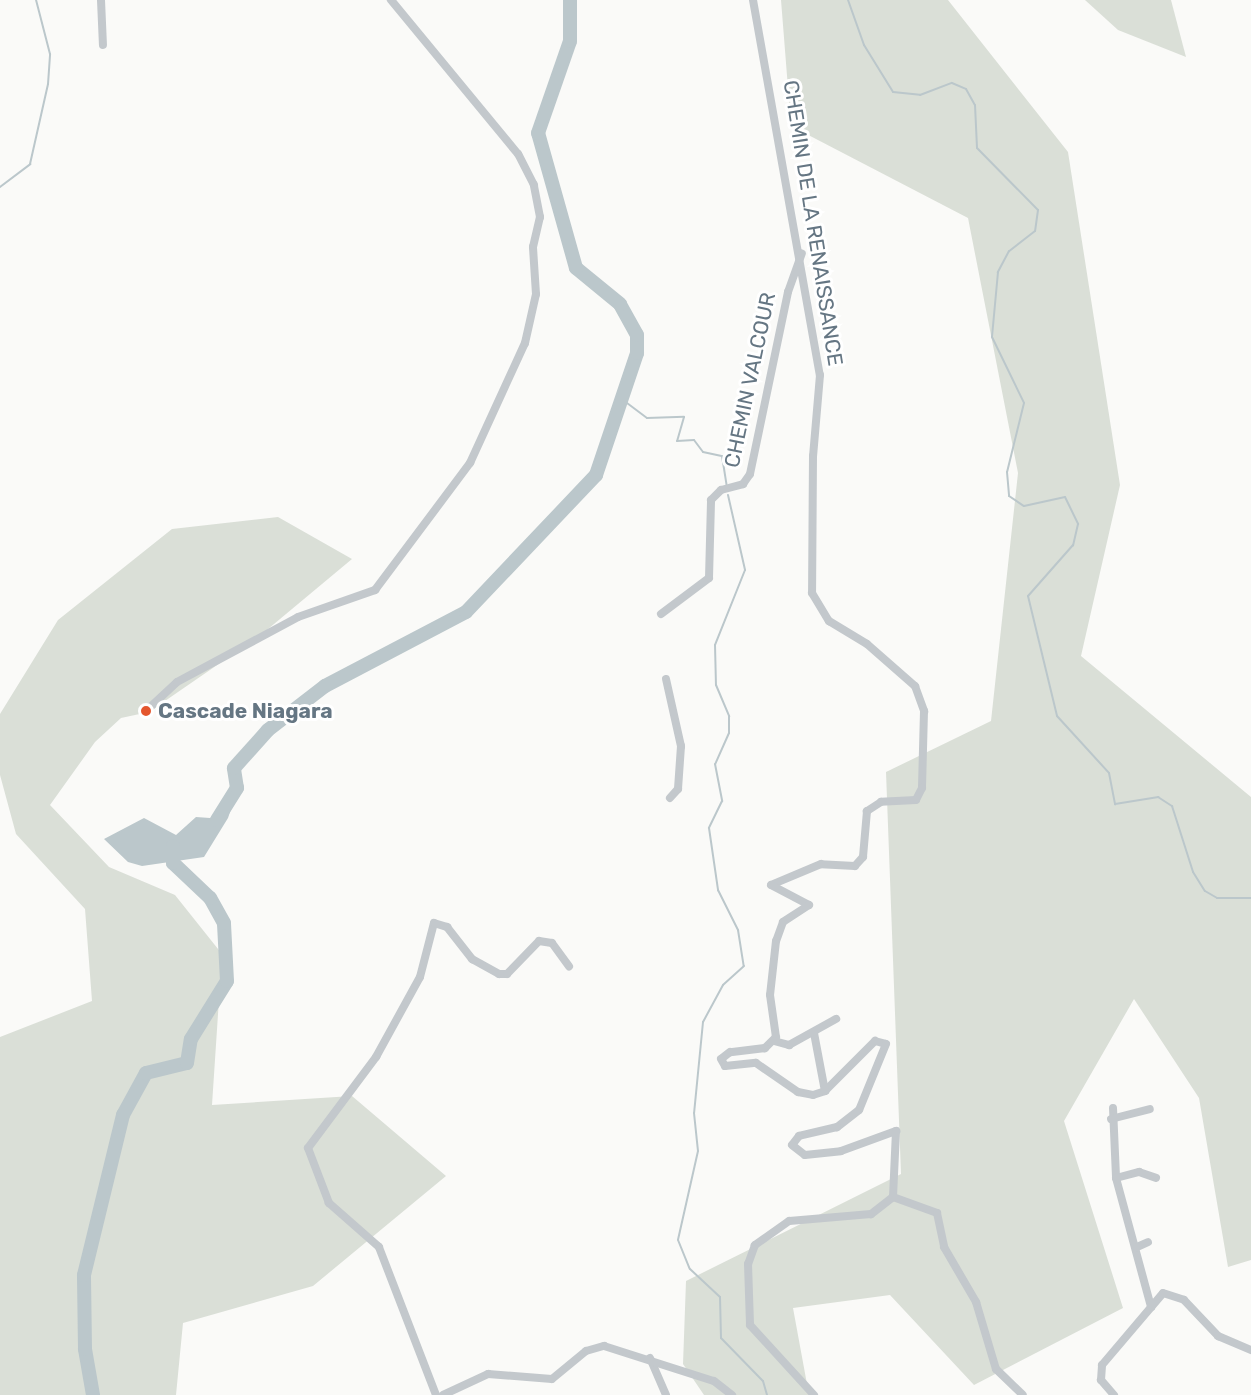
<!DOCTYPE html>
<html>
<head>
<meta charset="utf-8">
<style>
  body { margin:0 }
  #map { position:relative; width:1251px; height:1395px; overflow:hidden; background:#fafaf8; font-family:Rubik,sans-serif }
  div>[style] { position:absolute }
  .green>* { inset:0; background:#dadfd7 }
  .water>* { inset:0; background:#bbc7cb }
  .stream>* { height:2px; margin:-1px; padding:0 1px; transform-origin:1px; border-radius:1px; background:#bbc7cb }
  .river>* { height:14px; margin:-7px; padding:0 7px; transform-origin:7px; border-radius:7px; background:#bbc7cb }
  .street>* { height:8px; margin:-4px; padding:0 4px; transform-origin:4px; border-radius:4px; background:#c3c8cc }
  .dots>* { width:16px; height:16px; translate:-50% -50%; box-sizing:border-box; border:3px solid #fff; border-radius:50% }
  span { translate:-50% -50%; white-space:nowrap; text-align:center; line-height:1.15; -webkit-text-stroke:6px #fff; paint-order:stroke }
  .street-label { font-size:21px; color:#657683 }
  .poi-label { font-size:21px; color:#657683; font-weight:700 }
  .left { translate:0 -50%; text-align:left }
</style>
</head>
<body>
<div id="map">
  <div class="green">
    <div style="clip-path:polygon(781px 0,948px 0,1068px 152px,1120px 485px,1081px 656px,1251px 797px,1251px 1260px,1228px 1267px,1199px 1098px,1134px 999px,1064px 1121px,1123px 1308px,974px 1385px,890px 1295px,793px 1308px,809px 1395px,704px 1395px,683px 1364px,686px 1281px,901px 1174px,886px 772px,991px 721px,1018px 473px,968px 218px,791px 126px)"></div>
    <div style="clip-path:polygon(1085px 0,1171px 0,1186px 57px,1118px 30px)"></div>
    <div style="clip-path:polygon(278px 517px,352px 559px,262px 634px,149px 712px,121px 718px,95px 742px,50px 805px,109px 867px,175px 895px,222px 954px,212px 1105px,352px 1096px,446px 1176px,313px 1286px,183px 1323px,176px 1395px,0 1395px,0 1037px,92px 1001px,85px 909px,16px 834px,0 775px,0 714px,58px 620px,172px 529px)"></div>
  </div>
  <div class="water">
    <div style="clip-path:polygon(226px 806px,231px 809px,228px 818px,204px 857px,142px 866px,128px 862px,104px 839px,144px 818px,176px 835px,196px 817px,210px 818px)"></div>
  </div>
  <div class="stream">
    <div style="left:848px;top:0;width:48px;rotate:70.4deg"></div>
    <div style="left:864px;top:45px;width:55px;rotate:58.3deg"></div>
    <div style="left:893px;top:92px;width:27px;rotate:6deg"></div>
    <div style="left:920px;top:95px;width:34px;rotate:-21deg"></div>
    <div style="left:952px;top:83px;width:15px;rotate:23deg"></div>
    <div style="left:966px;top:89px;width:18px;rotate:61deg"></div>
    <div style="left:975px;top:105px;width:43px;rotate:87.3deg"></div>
    <div style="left:977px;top:148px;width:87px;rotate:45.5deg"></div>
    <div style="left:1038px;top:210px;width:21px;rotate:98deg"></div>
    <div style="left:1035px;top:231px;width:33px;rotate:142deg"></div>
    <div style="left:1009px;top:251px;width:24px;rotate:118deg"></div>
    <div style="left:998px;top:272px;width:65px;rotate:95.3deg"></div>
    <div style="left:992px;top:337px;width:73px;rotate:64.1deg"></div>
    <div style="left:1024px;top:403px;width:71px;rotate:103.8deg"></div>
    <div style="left:1007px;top:472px;width:24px;rotate:85deg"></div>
    <div style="left:1009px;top:496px;width:18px;rotate:34deg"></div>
    <div style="left:1024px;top:506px;width:42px;rotate:-12.4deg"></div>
    <div style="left:1065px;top:497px;width:30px;rotate:64deg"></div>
    <div style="left:1078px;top:524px;width:22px;rotate:103deg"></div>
    <div style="left:1073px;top:545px;width:68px;rotate:131.4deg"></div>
    <div style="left:1028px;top:596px;width:123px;rotate:76.4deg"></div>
    <div style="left:1057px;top:716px;width:77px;rotate:47.6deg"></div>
    <div style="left:1109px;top:773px;width:32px;rotate:79deg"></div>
    <div style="left:1115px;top:804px;width:44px;rotate:-9.2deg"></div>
    <div style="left:1158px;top:797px;width:17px;rotate:33deg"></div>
    <div style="left:1172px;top:806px;width:69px;rotate:72.3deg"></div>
    <div style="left:1193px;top:872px;width:22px;rotate:58deg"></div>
    <div style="left:1205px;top:891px;width:14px;rotate:30deg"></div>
    <div style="left:1217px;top:898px;width:34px"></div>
    <div style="left:0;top:187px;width:38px;rotate:-37deg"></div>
    <div style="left:30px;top:164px;width:82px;rotate:-77.3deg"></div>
    <div style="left:48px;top:84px;width:30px;rotate:-86deg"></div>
    <div style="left:50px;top:54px;width:56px;rotate:-104.5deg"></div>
    <div style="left:623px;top:400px;width:30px;rotate:37deg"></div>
    <div style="left:647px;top:418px;width:37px;rotate:-2deg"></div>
    <div style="left:684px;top:417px;width:25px;rotate:106deg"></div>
    <div style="left:677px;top:441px;width:17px;rotate:-3deg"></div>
    <div style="left:694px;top:440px;width:15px;rotate:53deg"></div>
    <div style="left:703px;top:452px;width:19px;rotate:12deg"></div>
    <div style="left:722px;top:456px;width:30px;rotate:81deg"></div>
    <div style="left:728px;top:495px;width:77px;rotate:77.2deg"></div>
    <div style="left:745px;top:570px;width:81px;rotate:111.8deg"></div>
    <div style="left:715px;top:645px;width:40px;rotate:88.6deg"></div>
    <div style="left:716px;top:685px;width:34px;rotate:67deg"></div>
    <div style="left:729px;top:716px;width:17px;rotate:90deg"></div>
    <div style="left:729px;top:733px;width:34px;rotate:114deg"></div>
    <div style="left:715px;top:764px;width:38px;rotate:79deg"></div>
    <div style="left:722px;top:801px;width:30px;rotate:116deg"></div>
    <div style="left:709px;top:828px;width:63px;rotate:81.7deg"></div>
    <div style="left:718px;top:890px;width:45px;rotate:63.4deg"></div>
    <div style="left:738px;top:930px;width:36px;rotate:81deg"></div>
    <div style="left:744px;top:966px;width:28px;rotate:138deg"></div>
    <div style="left:723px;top:985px;width:42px;rotate:118.4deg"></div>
    <div style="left:703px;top:1022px;width:91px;rotate:95.6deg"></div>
    <div style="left:694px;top:1113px;width:38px;rotate:84deg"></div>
    <div style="left:698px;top:1151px;width:91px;rotate:102.7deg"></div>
    <div style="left:678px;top:1240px;width:31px;rotate:68deg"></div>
    <div style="left:690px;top:1269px;width:41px;rotate:43deg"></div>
    <div style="left:720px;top:1297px;width:41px;rotate:88.6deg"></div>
    <div style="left:721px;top:1338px;width:60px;rotate:45.7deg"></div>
    <div style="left:763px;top:1381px;width:15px;rotate:74deg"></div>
  </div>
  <div class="river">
    <div style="left:217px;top:820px;width:38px;rotate:-58deg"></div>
    <div style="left:237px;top:788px;width:20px;rotate:-99deg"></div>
    <div style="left:234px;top:768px;width:51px;rotate:-48.2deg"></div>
    <div style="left:268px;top:730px;width:72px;rotate:-37.7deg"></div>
    <div style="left:325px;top:686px;width:159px;rotate:-27.7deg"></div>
    <div style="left:466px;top:612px;width:189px;rotate:-46.5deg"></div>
    <div style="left:596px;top:475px;width:129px;rotate:-71.4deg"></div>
    <div style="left:637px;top:353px;width:18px;rotate:-90deg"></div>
    <div style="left:637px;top:335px;width:35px;rotate:-119deg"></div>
    <div style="left:620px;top:304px;width:57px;rotate:-140.7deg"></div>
    <div style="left:576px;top:268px;width:140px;rotate:-105.7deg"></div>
    <div style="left:538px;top:133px;width:97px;rotate:-70.8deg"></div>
    <div style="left:570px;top:41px;width:41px;rotate:-90deg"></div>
    <div style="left:93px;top:1395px;width:47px;rotate:-99.9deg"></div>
    <div style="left:85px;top:1349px;width:74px;rotate:-90.8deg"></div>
    <div style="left:84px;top:1275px;width:165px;rotate:-76.3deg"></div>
    <div style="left:123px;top:1115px;width:48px;rotate:-61.3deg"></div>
    <div style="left:146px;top:1073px;width:42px;rotate:-13.7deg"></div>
    <div style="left:187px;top:1063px;width:24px;rotate:-81deg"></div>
    <div style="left:191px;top:1039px;width:68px;rotate:-58.2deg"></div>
    <div style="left:227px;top:981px;width:58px;rotate:-93deg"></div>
    <div style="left:224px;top:923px;width:29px;rotate:-119deg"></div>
    <div style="left:210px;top:898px;width:51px;rotate:-136.6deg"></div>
    <div style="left:173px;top:863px;width:17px;rotate:-90deg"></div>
  </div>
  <div class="street">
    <div style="left:101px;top:0;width:45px;rotate:87.5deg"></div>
    <div style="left:753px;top:0;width:381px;rotate:79.9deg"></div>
    <div style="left:820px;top:375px;width:81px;rotate:94.9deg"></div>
    <div style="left:813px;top:456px;width:137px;rotate:90.4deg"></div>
    <div style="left:812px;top:593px;width:33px;rotate:59deg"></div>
    <div style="left:829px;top:621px;width:44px;rotate:31.2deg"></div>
    <div style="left:867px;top:644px;width:64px;rotate:41.2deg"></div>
    <div style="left:915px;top:686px;width:27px;rotate:70deg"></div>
    <div style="left:924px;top:711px;width:77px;rotate:91.5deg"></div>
    <div style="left:922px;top:788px;width:13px;rotate:117deg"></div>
    <div style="left:916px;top:800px;width:35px;rotate:177deg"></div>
    <div style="left:881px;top:802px;width:17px;rotate:147deg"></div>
    <div style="left:867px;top:811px;width:46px;rotate:95deg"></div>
    <div style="left:863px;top:857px;width:12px;rotate:132deg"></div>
    <div style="left:855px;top:866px;width:34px;rotate:-177deg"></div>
    <div style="left:821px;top:864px;width:54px;rotate:157.2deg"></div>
    <div style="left:771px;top:885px;width:43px;rotate:27.8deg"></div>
    <div style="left:809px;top:905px;width:31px;rotate:147deg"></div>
    <div style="left:783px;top:922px;width:20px;rotate:110deg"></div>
    <div style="left:776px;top:941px;width:54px;rotate:96.3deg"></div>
    <div style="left:770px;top:995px;width:42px;rotate:81.9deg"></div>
    <div style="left:776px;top:1037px;width:16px;rotate:135deg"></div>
    <div style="left:765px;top:1048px;width:35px;rotate:173deg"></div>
    <div style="left:730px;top:1052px;width:11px;rotate:142deg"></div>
    <div style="left:721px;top:1059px;width:8px;rotate:60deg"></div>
    <div style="left:725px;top:1066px;width:31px;rotate:-6deg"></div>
    <div style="left:756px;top:1063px;width:51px;rotate:34.6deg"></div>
    <div style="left:798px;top:1092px;width:15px;rotate:11deg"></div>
    <div style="left:813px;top:1095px;width:13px;rotate:-18deg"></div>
    <div style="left:825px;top:1091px;width:71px;rotate:-45deg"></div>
    <div style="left:875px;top:1041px;width:11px;rotate:15deg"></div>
    <div style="left:886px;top:1044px;width:71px;rotate:112.2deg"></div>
    <div style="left:859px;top:1110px;width:28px;rotate:142deg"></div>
    <div style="left:837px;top:1127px;width:39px;rotate:167deg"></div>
    <div style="left:799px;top:1136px;width:11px;rotate:128deg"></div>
    <div style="left:792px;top:1145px;width:16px;rotate:38deg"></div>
    <div style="left:805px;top:1155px;width:36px;rotate:-6deg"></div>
    <div style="left:841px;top:1151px;width:59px;rotate:-20deg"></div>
    <div style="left:896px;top:1131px;width:66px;rotate:92.6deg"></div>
    <div style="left:893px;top:1197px;width:28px;rotate:142deg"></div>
    <div style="left:871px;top:1214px;width:82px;rotate:175.1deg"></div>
    <div style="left:789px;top:1221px;width:42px;rotate:144.8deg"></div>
    <div style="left:755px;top:1245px;width:20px;rotate:110deg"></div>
    <div style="left:748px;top:1264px;width:61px;rotate:88.1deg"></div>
    <div style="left:750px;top:1325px;width:95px;rotate:47.6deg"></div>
    <div style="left:661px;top:614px;width:60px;rotate:-36.9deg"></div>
    <div style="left:709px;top:578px;width:78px;rotate:-88.5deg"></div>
    <div style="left:711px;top:500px;width:14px;rotate:-45deg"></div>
    <div style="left:721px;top:490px;width:23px;rotate:-15deg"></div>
    <div style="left:743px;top:484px;width:12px;rotate:-55deg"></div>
    <div style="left:750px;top:474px;width:186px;rotate:-78.2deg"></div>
    <div style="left:788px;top:292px;width:41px;rotate:-70.3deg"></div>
    <div style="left:666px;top:679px;width:69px;rotate:77.4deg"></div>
    <div style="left:681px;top:746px;width:43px;rotate:94deg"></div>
    <div style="left:678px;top:789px;width:12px;rotate:132deg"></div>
    <div style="left:146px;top:711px;width:42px;rotate:-43.1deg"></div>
    <div style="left:177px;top:682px;width:137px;rotate:-28.2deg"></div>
    <div style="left:298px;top:617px;width:82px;rotate:-19.3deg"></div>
    <div style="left:375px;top:590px;width:159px;rotate:-53.2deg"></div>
    <div style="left:470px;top:463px;width:132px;rotate:-65.4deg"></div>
    <div style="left:525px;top:343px;width:50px;rotate:-77.3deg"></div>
    <div style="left:536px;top:294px;width:47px;rotate:-93.7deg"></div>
    <div style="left:533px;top:247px;width:31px;rotate:-77deg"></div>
    <div style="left:540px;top:217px;width:33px;rotate:-101deg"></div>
    <div style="left:534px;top:185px;width:35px;rotate:-117deg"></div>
    <div style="left:518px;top:154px;width:200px;rotate:-129.5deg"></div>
    <div style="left:814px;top:1033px;width:59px;rotate:79.3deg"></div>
    <div style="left:774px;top:1041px;width:16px;rotate:15deg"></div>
    <div style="left:789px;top:1045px;width:54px;rotate:-29deg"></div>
    <div style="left:1113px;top:1108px;width:70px;rotate:87.5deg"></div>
    <div style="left:1116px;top:1178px;width:134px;rotate:74.8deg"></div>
    <div style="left:1111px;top:1119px;width:40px;rotate:-14.4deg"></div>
    <div style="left:1116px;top:1178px;width:24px;rotate:-15deg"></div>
    <div style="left:1139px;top:1172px;width:18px;rotate:19deg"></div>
    <div style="left:893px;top:1197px;width:47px;rotate:20deg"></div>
    <div style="left:937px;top:1213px;width:35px;rotate:78deg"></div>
    <div style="left:944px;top:1247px;width:64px;rotate:59.8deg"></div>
    <div style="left:976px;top:1302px;width:70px;rotate:73.4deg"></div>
    <div style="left:996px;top:1369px;width:37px;rotate:44deg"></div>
    <div style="left:1137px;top:1247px;width:12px;rotate:-24deg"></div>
    <div style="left:650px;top:1358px;width:40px;rotate:66.6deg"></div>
    <div style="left:436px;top:1395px;width:159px;rotate:-111.1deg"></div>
    <div style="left:379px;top:1247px;width:67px;rotate:-138.7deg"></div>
    <div style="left:329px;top:1203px;width:59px;rotate:-110.9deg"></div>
    <div style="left:308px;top:1148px;width:114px;rotate:-53.2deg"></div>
    <div style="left:376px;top:1057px;width:91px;rotate:-61.2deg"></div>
    <div style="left:420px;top:977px;width:56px;rotate:-75.5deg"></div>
    <div style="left:434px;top:923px;width:14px;rotate:17deg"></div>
    <div style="left:447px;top:927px;width:41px;rotate:52deg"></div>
    <div style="left:472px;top:959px;width:31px;rotate:29deg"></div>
    <div style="left:499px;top:974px;width:8px"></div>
    <div style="left:507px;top:974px;width:46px;rotate:-45.9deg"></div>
    <div style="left:539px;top:941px;width:13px;rotate:9deg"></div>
    <div style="left:552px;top:943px;width:29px;rotate:54deg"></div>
    <div style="left:443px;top:1395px;width:50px;rotate:-25deg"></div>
    <div style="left:488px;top:1374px;width:64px;rotate:4.5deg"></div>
    <div style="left:552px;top:1379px;width:44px;rotate:-39.5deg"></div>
    <div style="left:586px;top:1351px;width:19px;rotate:-16deg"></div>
    <div style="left:604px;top:1346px;width:115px;rotate:17.7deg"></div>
    <div style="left:714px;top:1381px;width:23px;rotate:38deg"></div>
    <div style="left:1114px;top:1395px;width:20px;rotate:-131deg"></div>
    <div style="left:1101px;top:1380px;width:15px;rotate:-86deg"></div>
    <div style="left:1102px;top:1365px;width:94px;rotate:-49.7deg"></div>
    <div style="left:1163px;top:1293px;width:22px;rotate:18deg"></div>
    <div style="left:1184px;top:1300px;width:50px;rotate:46.6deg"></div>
    <div style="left:1218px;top:1336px;width:36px;rotate:23deg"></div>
  </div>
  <div class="dots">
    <div style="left:146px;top:711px;background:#e4572e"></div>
  </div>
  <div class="street-label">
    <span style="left:813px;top:223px;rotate:81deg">CHEMIN DE LA RENAISSANCE</span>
    <span style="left:750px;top:380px;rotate:-78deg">CHEMIN VALCOUR</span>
  </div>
  <div class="poi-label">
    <span class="left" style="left:158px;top:711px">Cascade Niagara</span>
  </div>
</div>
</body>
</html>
